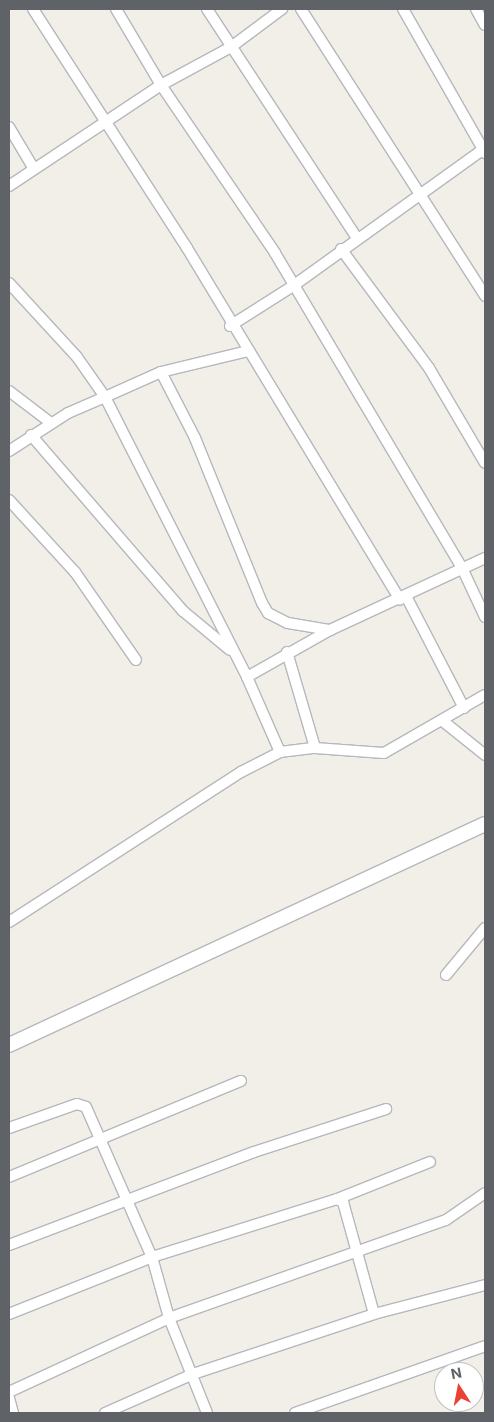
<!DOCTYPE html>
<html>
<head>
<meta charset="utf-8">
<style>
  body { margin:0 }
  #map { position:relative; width:494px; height:1422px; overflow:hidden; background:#f1efe8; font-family:Inter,sans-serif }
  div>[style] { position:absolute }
  .roads { filter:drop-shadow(1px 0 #b5b8bc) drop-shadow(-1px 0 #b5b8bc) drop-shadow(0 1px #b5b8bc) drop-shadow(0 -1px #b5b8bc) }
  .street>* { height:10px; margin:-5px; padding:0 5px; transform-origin:5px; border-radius:5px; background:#fff }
  .secondary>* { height:14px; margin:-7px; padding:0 7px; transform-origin:7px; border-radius:7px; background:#fff }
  span { translate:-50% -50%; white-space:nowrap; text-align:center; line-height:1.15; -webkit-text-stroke:4px #fff; paint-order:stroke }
  .frame { position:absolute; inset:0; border:10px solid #5f6368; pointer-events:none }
  .north { position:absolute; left:434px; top:1362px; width:50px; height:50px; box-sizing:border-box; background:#fff; border:1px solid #bfc1c3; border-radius:50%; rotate:349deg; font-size:14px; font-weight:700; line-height:20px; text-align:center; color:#5f6368 }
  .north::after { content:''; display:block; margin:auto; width:18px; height:22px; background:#ea4335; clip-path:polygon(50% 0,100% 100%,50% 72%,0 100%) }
</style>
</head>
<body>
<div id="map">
  <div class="roads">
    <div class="street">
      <div style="left:33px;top:9px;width:284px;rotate:57.2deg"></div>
      <div style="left:187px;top:248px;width:411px;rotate:58.8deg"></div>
      <div style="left:116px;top:9px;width:88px;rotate:59.4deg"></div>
      <div style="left:161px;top:85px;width:203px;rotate:55.8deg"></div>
      <div style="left:275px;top:253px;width:369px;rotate:59.3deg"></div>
      <div style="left:463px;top:570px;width:52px;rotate:64.9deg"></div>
      <div style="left:207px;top:9px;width:272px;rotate:56.8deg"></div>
      <div style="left:301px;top:9px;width:341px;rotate:57.3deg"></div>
      <div style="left:403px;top:9px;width:166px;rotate:60.3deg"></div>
      <div style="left:476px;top:9px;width:18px;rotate:61deg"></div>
      <div style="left:9px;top:127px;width:49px;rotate:59.2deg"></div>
      <div style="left:9px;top:186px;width:182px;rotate:-33.6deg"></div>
      <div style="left:161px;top:85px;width:80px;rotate:-28.5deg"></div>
      <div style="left:231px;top:47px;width:64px;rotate:-36.7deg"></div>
      <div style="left:341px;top:249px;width:148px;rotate:53.5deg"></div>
      <div style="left:429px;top:368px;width:110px;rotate:59.5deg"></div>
      <div style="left:9px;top:283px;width:100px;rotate:47.4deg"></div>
      <div style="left:77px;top:357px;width:49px;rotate:55deg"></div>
      <div style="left:105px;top:397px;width:61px;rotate:-24.1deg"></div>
      <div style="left:161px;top:372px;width:89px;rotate:-13.6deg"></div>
      <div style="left:230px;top:326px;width:75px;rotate:-32.4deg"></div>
      <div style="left:293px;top:286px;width:236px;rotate:-35.7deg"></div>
      <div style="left:161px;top:372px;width:74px;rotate:62.7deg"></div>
      <div style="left:195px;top:438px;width:178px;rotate:67.9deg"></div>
      <div style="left:262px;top:603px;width:12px;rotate:59deg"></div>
      <div style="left:268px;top:613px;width:22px;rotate:27deg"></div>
      <div style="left:288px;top:623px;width:43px;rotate:9.5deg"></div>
      <div style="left:9px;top:391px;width:53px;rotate:37.3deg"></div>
      <div style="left:31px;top:435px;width:233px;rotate:49.2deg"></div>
      <div style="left:183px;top:611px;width:61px;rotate:39.7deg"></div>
      <div style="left:9px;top:451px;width:70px;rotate:-32.8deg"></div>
      <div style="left:68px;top:413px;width:40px;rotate:-23.4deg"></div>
      <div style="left:105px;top:397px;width:314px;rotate:63.1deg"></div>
      <div style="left:247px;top:677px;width:82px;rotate:66.3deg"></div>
      <div style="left:9px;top:500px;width:98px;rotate:47.5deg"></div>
      <div style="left:75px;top:572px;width:107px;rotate:55.3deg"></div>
      <div style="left:407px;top:598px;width:124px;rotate:62.6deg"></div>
      <div style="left:287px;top:652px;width:100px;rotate:73.7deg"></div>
      <div style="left:247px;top:677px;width:95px;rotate:-29.5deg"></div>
      <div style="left:330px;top:630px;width:171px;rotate:-24.9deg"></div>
      <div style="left:444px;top:722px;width:53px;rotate:38.8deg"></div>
      <div style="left:9px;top:922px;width:276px;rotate:-32.9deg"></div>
      <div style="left:241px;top:772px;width:44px;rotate:-27.1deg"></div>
      <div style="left:280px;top:752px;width:35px;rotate:-7deg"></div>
      <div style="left:315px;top:748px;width:69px;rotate:4.1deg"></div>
      <div style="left:384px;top:753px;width:116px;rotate:-29.9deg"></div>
      <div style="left:446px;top:975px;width:61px;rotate:-50.3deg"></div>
      <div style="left:9px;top:1128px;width:72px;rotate:-19.4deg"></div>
      <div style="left:77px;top:1104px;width:9px;rotate:18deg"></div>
      <div style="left:86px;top:1107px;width:164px;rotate:66.3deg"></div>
      <div style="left:152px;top:1257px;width:63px;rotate:74.4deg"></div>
      <div style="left:169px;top:1318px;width:102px;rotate:68.2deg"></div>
      <div style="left:9px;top:1177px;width:251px;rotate:-22.5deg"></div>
      <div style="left:337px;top:1199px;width:100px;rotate:-21.7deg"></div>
      <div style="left:9px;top:1245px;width:262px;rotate:-20.8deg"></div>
      <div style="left:254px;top:1152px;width:139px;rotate:-18deg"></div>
      <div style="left:9px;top:1314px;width:154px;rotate:-21.7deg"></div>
      <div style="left:152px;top:1257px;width:194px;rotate:-17.4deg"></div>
      <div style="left:337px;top:1199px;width:7px;rotate:27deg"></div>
      <div style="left:343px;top:1202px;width:116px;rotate:74.5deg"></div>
      <div style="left:9px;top:1392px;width:176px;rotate:-24.8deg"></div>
      <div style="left:169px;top:1318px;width:294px;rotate:-19.5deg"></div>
      <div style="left:446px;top:1220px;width:47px;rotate:-34.7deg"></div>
      <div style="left:9px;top:1398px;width:16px;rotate:75deg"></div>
      <div style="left:105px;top:1413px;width:96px;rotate:-23.9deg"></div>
      <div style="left:193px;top:1374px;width:191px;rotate:-18.3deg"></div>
      <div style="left:374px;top:1314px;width:115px;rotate:-14.6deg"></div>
      <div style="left:295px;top:1413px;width:201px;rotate:-19.4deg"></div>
    </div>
    <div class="secondary">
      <div style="left:9px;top:1045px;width:525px;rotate:-24.9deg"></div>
    </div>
  </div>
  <div class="frame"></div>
  <div class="north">N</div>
</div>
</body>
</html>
